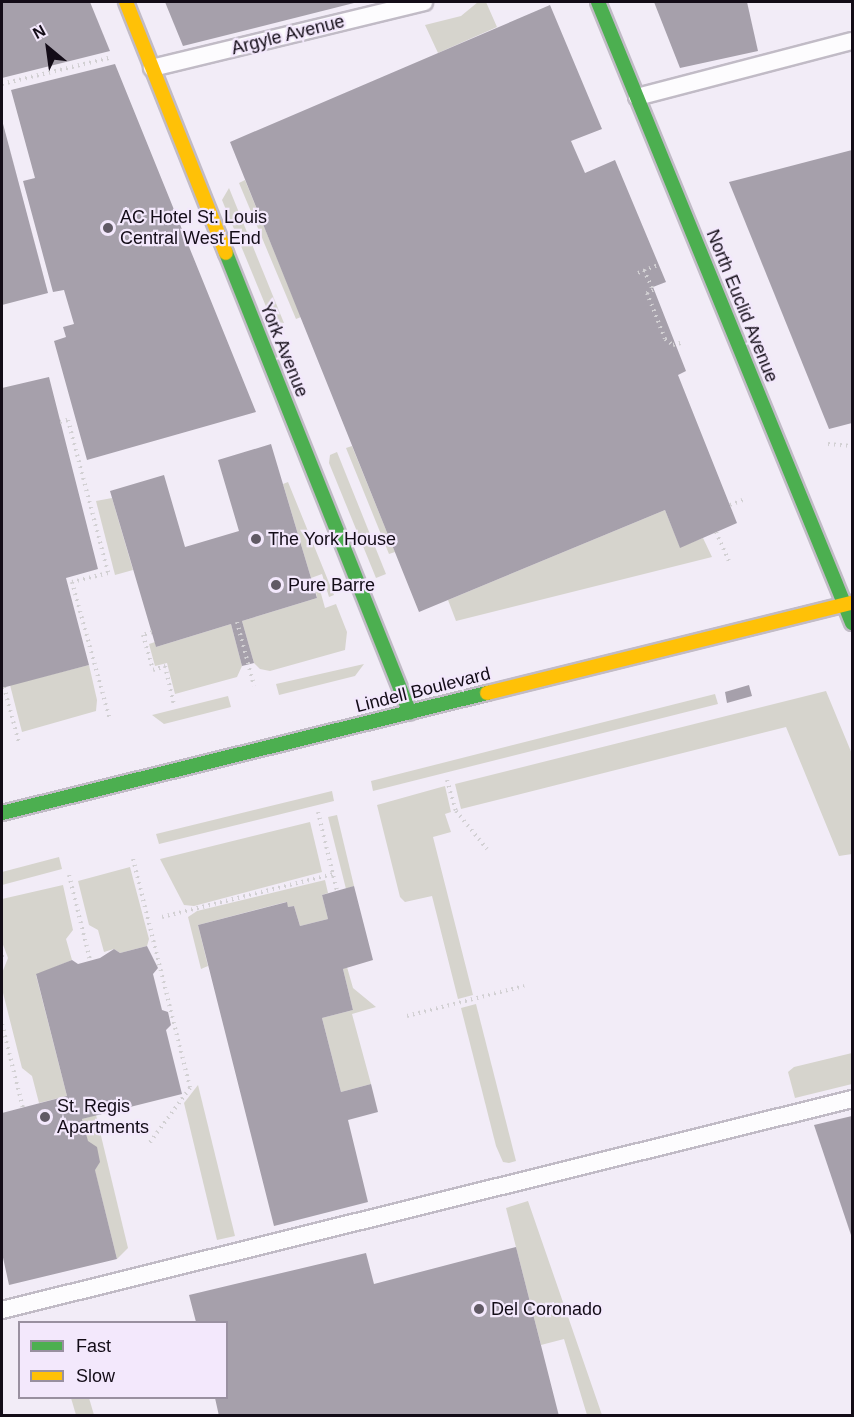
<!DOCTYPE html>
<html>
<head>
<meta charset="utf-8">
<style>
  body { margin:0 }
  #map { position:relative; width:854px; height:1417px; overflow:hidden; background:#f2ecf7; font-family:Arial,sans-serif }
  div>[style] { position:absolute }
  .green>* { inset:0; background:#d6d4cd }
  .building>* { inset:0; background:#a6a0ab }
  .path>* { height:4px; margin-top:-2px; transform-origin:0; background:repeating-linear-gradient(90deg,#d2d0d3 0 1.5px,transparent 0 6px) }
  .roads { filter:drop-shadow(2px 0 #c1bbc6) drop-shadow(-2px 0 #c1bbc6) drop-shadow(0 2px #c1bbc6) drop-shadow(0 -2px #c1bbc6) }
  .lane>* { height:16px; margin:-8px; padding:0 8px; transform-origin:8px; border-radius:8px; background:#fdfcfe }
  .fast>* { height:14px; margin:-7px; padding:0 7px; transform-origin:7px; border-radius:7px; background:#4caf50 }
  .slow>* { height:14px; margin:-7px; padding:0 7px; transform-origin:7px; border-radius:7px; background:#ffc107 }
  .dots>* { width:16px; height:16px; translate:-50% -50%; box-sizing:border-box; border:3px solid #f3e8fc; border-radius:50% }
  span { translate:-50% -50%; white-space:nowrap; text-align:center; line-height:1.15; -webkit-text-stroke:4.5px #f3e8fc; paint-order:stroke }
  .street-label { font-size:18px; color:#130c17 }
  .poi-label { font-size:18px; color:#130c17 }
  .left { translate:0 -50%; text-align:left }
  .frame { position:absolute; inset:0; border:3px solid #130c17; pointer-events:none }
  .legend { position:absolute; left:18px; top:1321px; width:210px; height:78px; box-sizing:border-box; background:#f3e8fc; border:2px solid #9990a0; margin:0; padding:8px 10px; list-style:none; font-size:18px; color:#130c17 }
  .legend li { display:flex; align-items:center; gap:12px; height:30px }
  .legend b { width:30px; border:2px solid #9990a0 }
  .north { position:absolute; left:18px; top:18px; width:60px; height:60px; -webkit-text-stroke:4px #f3e8fc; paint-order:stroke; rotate:331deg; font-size:16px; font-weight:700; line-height:24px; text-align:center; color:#130c17 }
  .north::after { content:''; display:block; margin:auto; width:21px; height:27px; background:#130c17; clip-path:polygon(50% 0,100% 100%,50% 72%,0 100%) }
</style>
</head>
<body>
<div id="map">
  <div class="green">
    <div style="clip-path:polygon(478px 2px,486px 2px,497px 27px,438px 53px,425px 25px,461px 16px)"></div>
    <div style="clip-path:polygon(245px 180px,301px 317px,296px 319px,239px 183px)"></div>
    <div style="clip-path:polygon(229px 188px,284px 323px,272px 321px,222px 200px)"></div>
    <div style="clip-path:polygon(352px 446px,395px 552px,389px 554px,346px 448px)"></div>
    <div style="clip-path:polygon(337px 452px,386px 574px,376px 578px,329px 463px,330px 455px)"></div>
    <div style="clip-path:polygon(288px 482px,334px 595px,329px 597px,322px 574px,311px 578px,283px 484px)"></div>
    <div style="clip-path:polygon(112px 498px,133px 570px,115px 575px,96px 501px)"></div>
    <div style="clip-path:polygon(665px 510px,680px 547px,703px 538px,712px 557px,456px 621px,448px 600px)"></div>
    <div style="clip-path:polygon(320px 590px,325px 608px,336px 604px,347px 632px,345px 650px,270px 671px,260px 669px,254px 663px,242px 621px,317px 598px,316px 592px)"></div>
    <div style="clip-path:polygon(231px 624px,242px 666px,237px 677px,175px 694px,167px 663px,155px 666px,149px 644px,155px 642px,156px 647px)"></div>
    <div style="clip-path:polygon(364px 664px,355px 676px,279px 695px,276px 684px)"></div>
    <div style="clip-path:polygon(89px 665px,97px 700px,96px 711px,22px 732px,10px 685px)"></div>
    <div style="clip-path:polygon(826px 691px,852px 754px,852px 854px,839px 856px,786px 727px,461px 809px,455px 784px)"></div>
    <div style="clip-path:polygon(715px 694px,718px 704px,373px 791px,371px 781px)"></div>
    <div style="clip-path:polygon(228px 696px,231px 707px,164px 724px,152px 715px)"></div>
    <div style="clip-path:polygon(445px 786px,451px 812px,445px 814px,451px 832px,433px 837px,473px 995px,458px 999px,432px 896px,405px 902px,400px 897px,377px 805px)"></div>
    <div style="clip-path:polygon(332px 791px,334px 801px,159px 844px,156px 834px)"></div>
    <div style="clip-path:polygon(337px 815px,354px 886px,346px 889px,328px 817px)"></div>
    <div style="clip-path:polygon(310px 822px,322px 872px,194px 906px,184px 905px,160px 859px)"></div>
    <div style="clip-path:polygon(59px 857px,62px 869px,2px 885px,2px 872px)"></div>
    <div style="clip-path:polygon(130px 867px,149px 939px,147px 946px,120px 953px,114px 949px,104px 952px,98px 930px,89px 925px,78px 881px)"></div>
    <div style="clip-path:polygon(325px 880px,328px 893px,322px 895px,328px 919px,300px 926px,294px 906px,288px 907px,286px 902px,198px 925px,208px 966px,201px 969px,188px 917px,197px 911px)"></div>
    <div style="clip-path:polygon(63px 885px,73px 930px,66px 939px,72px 960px,36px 975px,67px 1096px,39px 1103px,32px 1076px,22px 1068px,2px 989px,2px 973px,8px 958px,2px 942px,2px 899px)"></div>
    <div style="clip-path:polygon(347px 967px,353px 988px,376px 1007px,352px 1014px,371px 1084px,341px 1092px,322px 1018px,353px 1010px,343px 969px)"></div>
    <div style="clip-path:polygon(476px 1004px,516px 1161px,509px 1163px,503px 1162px,496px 1146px,461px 1008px)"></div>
    <div style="clip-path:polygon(852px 1053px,852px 1084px,795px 1098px,788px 1072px,794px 1067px)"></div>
    <div style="clip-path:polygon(198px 1085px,235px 1236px,217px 1240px,184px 1103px)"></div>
    <div style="clip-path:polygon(96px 1115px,128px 1248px,117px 1259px,82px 1119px)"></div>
    <div style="clip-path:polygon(528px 1201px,602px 1415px,587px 1415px,564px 1339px,541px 1345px,506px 1208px)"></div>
    <div style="clip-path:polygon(71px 1398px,89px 1398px,94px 1415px,76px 1415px)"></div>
  </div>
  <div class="building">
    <div style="clip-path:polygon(2px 2px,90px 2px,110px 51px,2px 78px)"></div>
    <div style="clip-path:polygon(165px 2px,358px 2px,183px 46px)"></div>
    <div style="clip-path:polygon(654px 2px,747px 2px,758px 51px,680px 68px)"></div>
    <div style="clip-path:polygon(550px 5px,602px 129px,571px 141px,585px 173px,615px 160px,666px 282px,653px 287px,686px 371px,678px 375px,737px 523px,680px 548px,665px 510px,419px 612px,230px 142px)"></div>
    <div style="clip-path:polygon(115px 64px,256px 412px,87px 460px,54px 341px,66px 337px,63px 327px,74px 324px,64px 290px,53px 292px,23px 181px,35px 178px,11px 90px)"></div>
    <div style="clip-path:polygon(2px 120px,48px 293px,2px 305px)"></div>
    <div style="clip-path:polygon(852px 150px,852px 423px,829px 429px,729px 182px)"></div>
    <div style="clip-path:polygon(49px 377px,98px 569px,66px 578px,89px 665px,2px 688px,2px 388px)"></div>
    <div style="clip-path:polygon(271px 444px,317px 598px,242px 621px,254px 663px,242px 666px,231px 624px,156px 647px,110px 491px,164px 475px,185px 547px,239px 531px,218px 460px)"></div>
    <div style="clip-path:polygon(749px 685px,752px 696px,727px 703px,725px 692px)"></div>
    <div style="clip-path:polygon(354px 886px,373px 960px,343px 969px,353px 1010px,322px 1018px,341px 1092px,371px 1084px,378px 1112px,348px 1120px,368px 1202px,274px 1226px,198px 925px,287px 902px,288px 907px,294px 906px,300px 926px,328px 919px,322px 895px)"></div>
    <div style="clip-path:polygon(147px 946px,158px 968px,153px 974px,162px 1010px,168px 1012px,171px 1025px,166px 1030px,182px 1094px,82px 1119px,88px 1141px,97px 1147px,100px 1162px,95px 1170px,117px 1259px,9px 1285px,2px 1253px,2px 1113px,67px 1096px,36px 974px,72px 960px,78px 964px,100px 958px,114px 949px,120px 953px)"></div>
    <div style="clip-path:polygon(852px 1116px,852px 1238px,814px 1125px)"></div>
    <div style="clip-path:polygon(516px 1247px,559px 1416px,219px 1416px,215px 1398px,226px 1398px,226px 1322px,196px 1322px,189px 1295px,366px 1253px,374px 1284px)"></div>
  </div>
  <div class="path">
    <div style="left:2px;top:84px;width:110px;rotate:-13.7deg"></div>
    <div style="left:644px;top:270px;width:22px;rotate:66deg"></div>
    <div style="left:653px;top:290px;width:7px;rotate:153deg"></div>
    <div style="left:647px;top:293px;width:49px;rotate:68.6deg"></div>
    <div style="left:665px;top:339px;width:10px;rotate:37deg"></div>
    <div style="left:673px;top:345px;width:8px;rotate:-14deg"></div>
    <div style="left:638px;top:273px;width:22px;rotate:-22deg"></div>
    <div style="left:60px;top:422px;width:8px;rotate:-14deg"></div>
    <div style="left:68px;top:420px;width:158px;rotate:75.3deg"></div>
    <div style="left:108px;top:573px;width:37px;rotate:166deg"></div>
    <div style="left:72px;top:582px;width:143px;rotate:74.6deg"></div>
    <div style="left:828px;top:444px;width:24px;rotate:5deg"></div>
    <div style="left:730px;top:505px;width:14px;rotate:-21deg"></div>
    <div style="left:716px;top:532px;width:32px;rotate:66deg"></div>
    <div style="left:237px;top:622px;width:66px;rotate:75.1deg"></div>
    <div style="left:152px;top:632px;width:9px;rotate:162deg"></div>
    <div style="left:143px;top:635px;width:36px;rotate:74deg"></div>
    <div style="left:153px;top:670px;width:13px;rotate:-18deg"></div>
    <div style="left:165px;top:666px;width:40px;rotate:77deg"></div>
    <div style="left:4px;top:687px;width:58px;rotate:75deg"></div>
    <div style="left:447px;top:780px;width:32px;rotate:74deg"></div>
    <div style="left:456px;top:811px;width:49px;rotate:50.8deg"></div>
    <div style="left:318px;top:812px;width:81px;rotate:76.5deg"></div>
    <div style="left:133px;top:859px;width:236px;rotate:76deg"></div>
    <div style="left:190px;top:1088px;width:71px;rotate:126.4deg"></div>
    <div style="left:69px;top:875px;width:88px;rotate:76.1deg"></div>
    <div style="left:162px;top:917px;width:176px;rotate:-14.1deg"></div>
    <div style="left:2px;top:955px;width:2px;rotate:90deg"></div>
    <div style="left:407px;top:1016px;width:121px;rotate:-14.4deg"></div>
    <div style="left:2px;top:1024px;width:87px;rotate:76deg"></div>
  </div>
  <div class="roads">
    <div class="lane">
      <div style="left:152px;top:68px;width:280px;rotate:-13.6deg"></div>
      <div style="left:637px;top:97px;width:222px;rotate:-14.6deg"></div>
      <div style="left:2px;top:1310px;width:876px;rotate:-13.94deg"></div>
    </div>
    <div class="fast">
      <div style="left:598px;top:2px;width:671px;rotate:67.75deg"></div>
      <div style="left:226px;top:253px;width:495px;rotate:68.2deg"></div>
      <div style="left:2px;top:813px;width:500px;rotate:-13.9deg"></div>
    </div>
    <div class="slow">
      <div style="left:126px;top:2px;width:270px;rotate:68.3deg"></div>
      <div style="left:487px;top:693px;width:376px;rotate:-13.9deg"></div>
    </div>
  </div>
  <div class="dots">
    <div style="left:108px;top:228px;background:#615a65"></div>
    <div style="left:256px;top:539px;background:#615a65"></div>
    <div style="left:276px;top:585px;background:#615a65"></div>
    <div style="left:45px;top:1117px;background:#615a65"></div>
    <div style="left:479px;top:1309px;background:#615a65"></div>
  </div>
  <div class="street-label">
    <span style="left:288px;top:35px;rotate:-14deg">Argyle Avenue</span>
    <span style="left:742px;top:306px;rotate:68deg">North Euclid Avenue</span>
    <span style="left:284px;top:350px;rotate:68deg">York Avenue</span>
    <span style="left:423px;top:690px;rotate:-14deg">Lindell Boulevard</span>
  </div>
  <div class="poi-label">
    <span class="left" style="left:120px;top:228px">AC Hotel St. Louis<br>Central West End</span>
    <span class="left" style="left:268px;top:539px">The York House</span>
    <span class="left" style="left:288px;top:585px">Pure Barre</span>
    <span class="left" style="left:57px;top:1117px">St. Regis<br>Apartments</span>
    <span class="left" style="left:491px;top:1309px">Del Coronado</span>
  </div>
  <div class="frame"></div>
  <ul class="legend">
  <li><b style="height:8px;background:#4caf50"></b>Fast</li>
  <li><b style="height:8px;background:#ffc107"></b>Slow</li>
  </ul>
  <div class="north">N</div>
</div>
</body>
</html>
